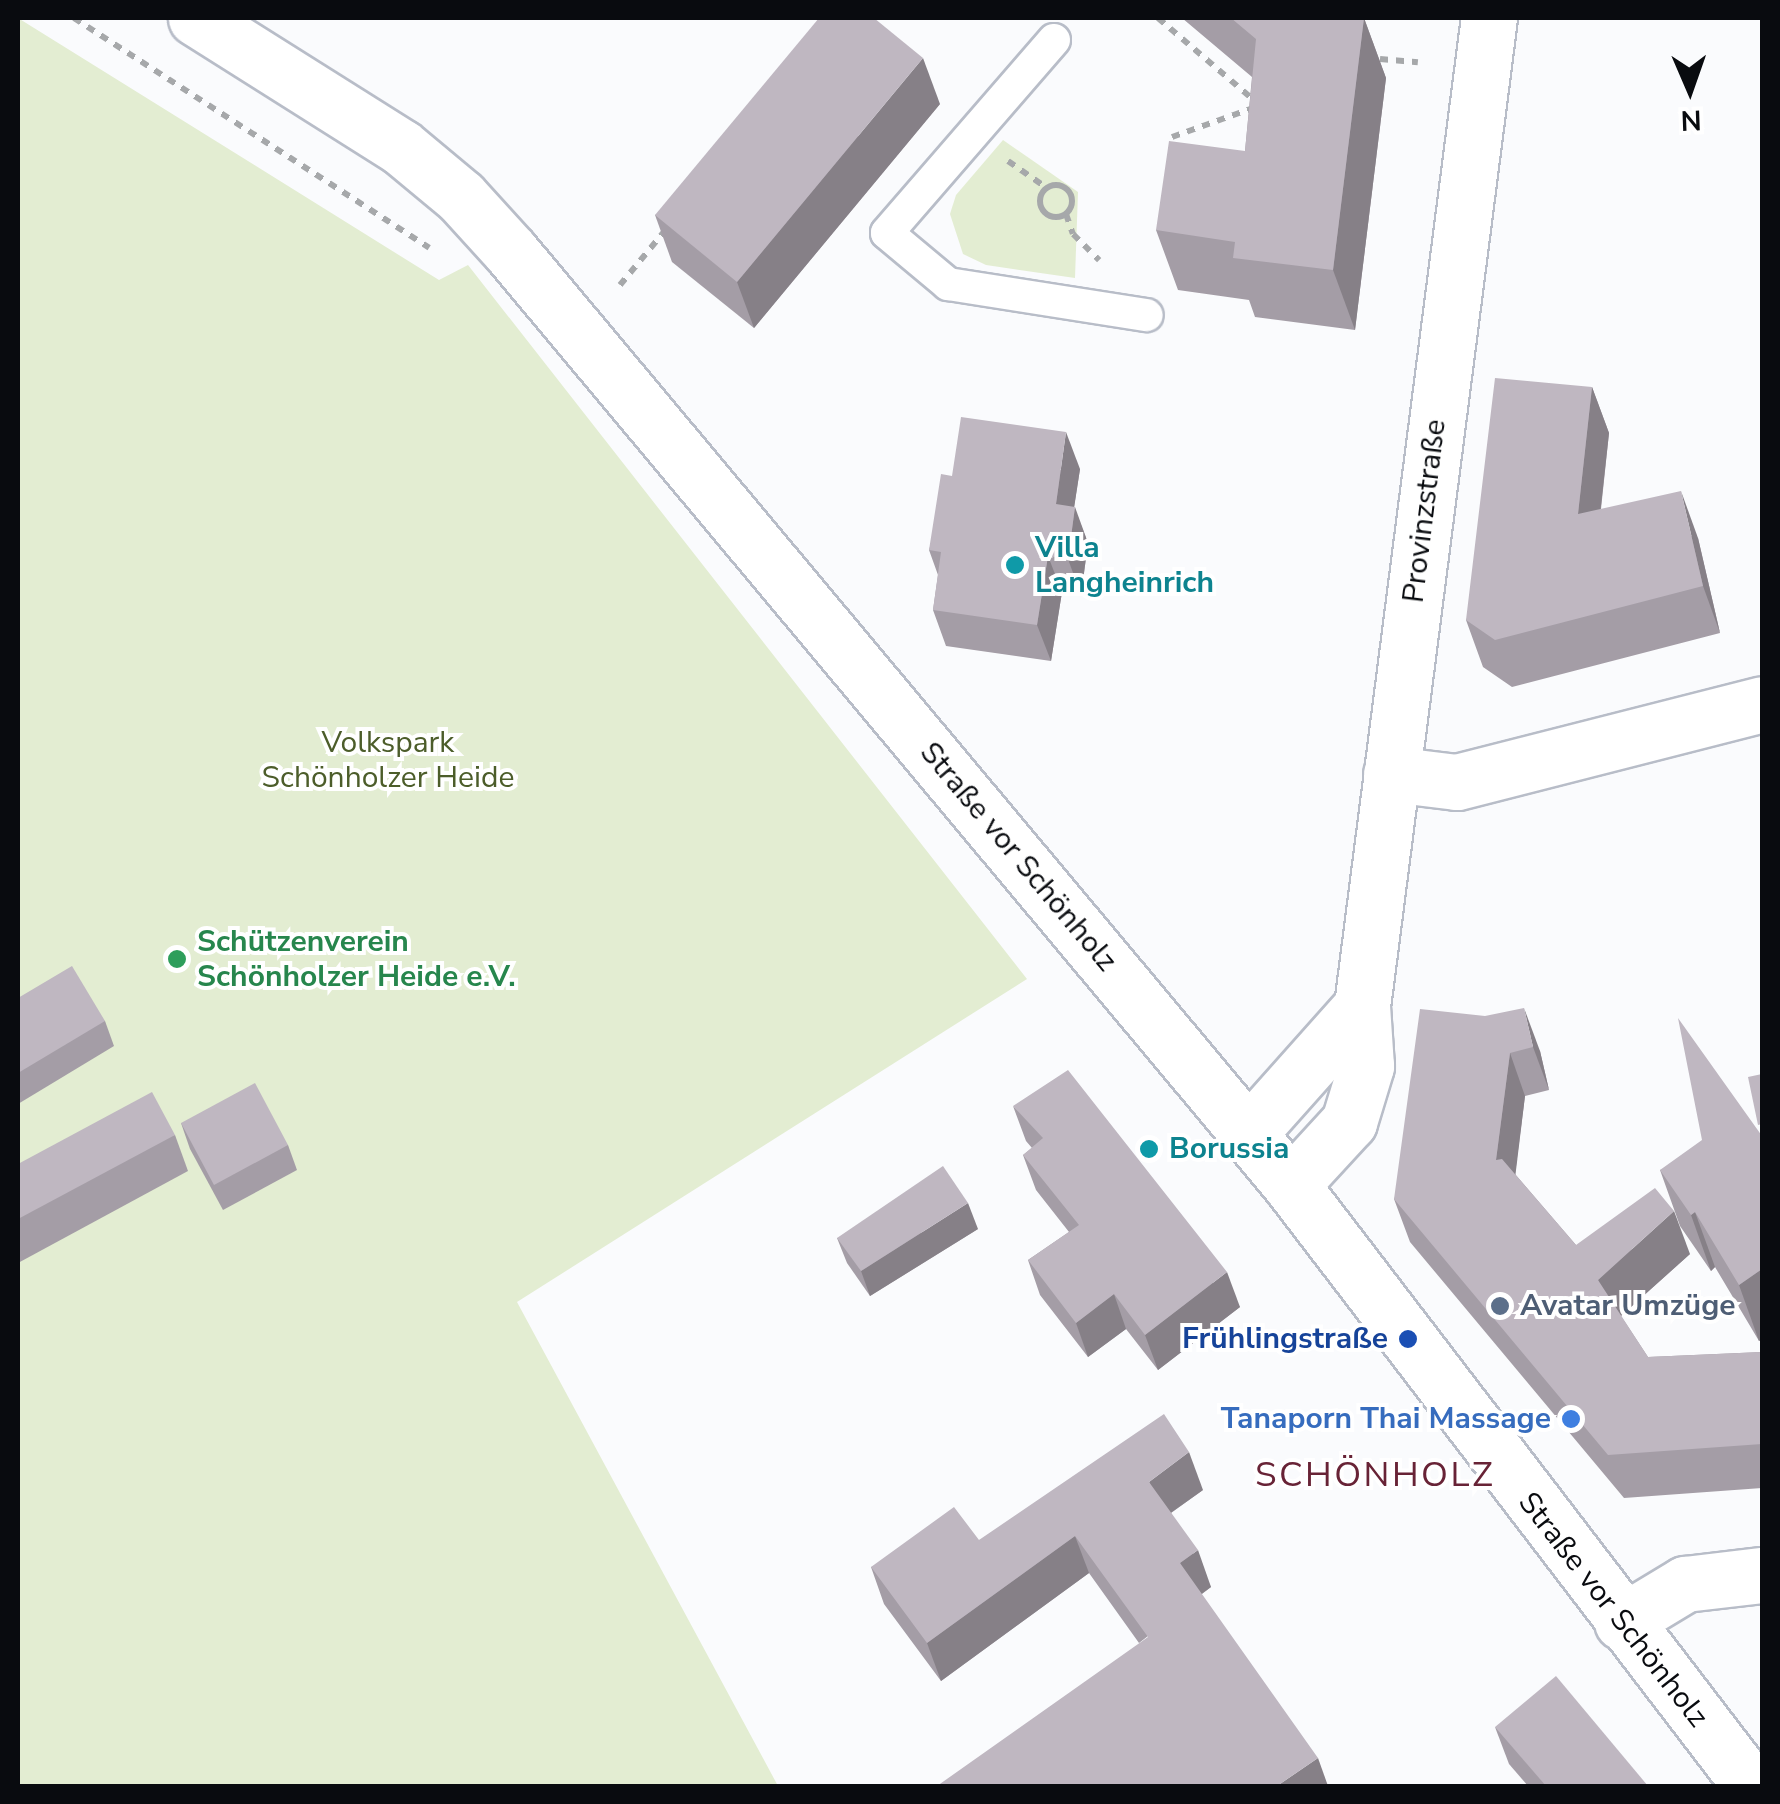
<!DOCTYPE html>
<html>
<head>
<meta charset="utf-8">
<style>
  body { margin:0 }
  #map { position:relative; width:1780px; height:1804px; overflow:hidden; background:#fafbfd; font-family:"Nunito Sans",sans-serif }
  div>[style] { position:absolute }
  .green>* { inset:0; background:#e3edd2 }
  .path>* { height:6px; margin-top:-3px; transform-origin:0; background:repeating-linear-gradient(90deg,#a6a8aa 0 8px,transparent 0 16px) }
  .path>.ring { margin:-3px; padding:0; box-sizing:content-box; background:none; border:6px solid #a6a8aa; border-radius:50% }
  .roads { filter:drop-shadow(2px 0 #b8bdc8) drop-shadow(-2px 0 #b8bdc8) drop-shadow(0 2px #b8bdc8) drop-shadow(0 -2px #b8bdc8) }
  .service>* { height:32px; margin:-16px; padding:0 16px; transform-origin:16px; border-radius:16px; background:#fff }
  .minor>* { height:55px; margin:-27.5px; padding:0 27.5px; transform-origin:27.5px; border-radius:27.5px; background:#fff }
  .tertiary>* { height:55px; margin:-27.5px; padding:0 27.5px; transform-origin:27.5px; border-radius:27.5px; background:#fff }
  .secondary>* { height:55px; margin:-27.5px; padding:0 27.5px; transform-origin:27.5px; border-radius:27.5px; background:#fff }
  .wall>* { inset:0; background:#a49da6 }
  .shaded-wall>* { inset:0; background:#868087 }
  .building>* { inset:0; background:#bfb7c1 }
  .dots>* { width:28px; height:28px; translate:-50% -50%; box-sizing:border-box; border:5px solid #fff; border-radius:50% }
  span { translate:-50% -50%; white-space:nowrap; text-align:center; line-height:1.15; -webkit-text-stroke:8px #fff; paint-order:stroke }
  .street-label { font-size:30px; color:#090b0f }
  .culture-label { font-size:30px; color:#0d838f; font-weight:700 }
  .left { translate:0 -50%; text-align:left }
  .park-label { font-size:30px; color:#4c5d2a }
  .leisure-label { font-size:30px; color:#27864d; font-weight:700 }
  .service-label { font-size:30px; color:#4e5e75; font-weight:700 }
  .transit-label { font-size:30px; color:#164399; font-weight:700 }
  .right { translate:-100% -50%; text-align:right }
  .shop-label { font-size:30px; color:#366cbe; font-weight:700 }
  .quarter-label { font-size:35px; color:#682336; letter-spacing:2.5px }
  .frame { position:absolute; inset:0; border:20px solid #090b0f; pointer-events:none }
  .north { position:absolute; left:1640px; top:40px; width:100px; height:100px; -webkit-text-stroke:8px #fff; paint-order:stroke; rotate:178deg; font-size:28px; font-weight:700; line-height:40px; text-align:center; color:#090b0f }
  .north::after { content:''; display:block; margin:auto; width:35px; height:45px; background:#090b0f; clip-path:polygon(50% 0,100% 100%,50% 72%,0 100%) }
</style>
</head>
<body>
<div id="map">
  <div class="green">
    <div style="clip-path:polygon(18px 18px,439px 280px,468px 265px,1027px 979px,517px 1302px,778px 1786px,18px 1786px)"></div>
    <div style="clip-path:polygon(1003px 140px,1078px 192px,1075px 278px,986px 265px,963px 254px,950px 214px,956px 195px)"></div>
  </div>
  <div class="path">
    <div style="left:74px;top:18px;width:423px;rotate:32.9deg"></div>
    <div style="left:1158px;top:18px;width:128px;rotate:40.6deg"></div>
    <div style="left:1380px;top:59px;width:38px;rotate:5deg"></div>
    <div style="left:1172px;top:137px;width:89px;rotate:-19.7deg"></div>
    <div style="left:1008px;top:161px;width:47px;rotate:34.7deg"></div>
    <div class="ring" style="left:1040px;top:185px;width:26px;height:26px"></div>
    <div style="left:1066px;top:214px;width:21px;rotate:71deg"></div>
    <div style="left:1073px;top:234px;width:37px;rotate:45deg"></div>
    <div style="left:620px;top:285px;width:75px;rotate:-50.4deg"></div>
  </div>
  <div class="roads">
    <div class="service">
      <div style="left:1054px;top:40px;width:255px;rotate:130.9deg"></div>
      <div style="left:887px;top:233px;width:80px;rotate:39.9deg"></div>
      <div style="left:948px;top:284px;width:201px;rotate:8.9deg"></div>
    </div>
    <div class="minor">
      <div style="left:1391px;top:774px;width:66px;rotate:6.9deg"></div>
      <div style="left:1457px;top:782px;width:315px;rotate:-14.3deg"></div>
    </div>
    <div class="tertiary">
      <div style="left:1622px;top:1622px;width:74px;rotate:-31.1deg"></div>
      <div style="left:1685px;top:1584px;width:78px;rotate:-6.7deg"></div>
    </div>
    <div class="secondary">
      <div style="left:196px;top:18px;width:242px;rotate:32.2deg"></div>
      <div style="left:401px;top:147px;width:78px;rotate:39.8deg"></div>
      <div style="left:461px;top:197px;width:74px;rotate:47.7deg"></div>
      <div style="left:511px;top:252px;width:1216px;rotate:50.1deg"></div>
      <div style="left:1291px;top:1185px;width:757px;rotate:52.57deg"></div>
      <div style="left:1248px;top:1134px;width:171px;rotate:-48.3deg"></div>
      <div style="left:1291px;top:1185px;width:86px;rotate:-47.4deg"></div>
      <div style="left:1349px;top:1122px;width:59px;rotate:-73.1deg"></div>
      <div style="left:1366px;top:1066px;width:60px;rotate:-93.8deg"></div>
      <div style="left:1362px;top:1006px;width:996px;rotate:-82.68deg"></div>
    </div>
  </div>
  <div class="wall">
    <div style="clip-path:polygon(1182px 18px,1364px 18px,1386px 78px,1355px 330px,1255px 317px,1249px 300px,1178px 290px,1156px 230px,1245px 151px,1252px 77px)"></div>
    <div style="clip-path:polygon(940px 104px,754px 328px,672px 262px,655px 215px)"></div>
    <div style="clip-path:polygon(1592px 387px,1609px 433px,1601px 509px,1698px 538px,1720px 633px,1512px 687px,1483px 667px,1466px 620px)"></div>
    <div style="clip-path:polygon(1080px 469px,1074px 507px,1088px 543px,1081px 595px,1062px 592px,1051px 661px,946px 646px,933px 610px,938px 575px,929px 550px,952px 476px)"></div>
    <div style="clip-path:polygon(18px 998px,105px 1021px,114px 1046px,18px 1104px)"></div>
    <div style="clip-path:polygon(1485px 1016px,1540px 1051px,1549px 1090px,1525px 1096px,1515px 1174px,1576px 1245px,1690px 1254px,1621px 1316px,1648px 1357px,1762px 1352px,1762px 1488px,1624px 1498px,1410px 1242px,1394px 1199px)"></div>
    <div style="clip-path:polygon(1013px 1106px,1240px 1307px,1158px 1370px,1126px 1329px,1088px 1357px,1040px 1295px,1028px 1260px,1069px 1232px,1036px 1190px,1023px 1155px,1032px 1148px,1026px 1141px)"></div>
    <div style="clip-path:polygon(181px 1123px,288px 1145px,297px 1170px,223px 1210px,190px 1149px)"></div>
    <div style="clip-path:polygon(175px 1135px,188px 1171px,18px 1263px,18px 1164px)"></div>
    <div style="clip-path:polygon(1762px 1136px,1762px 1339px,1759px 1341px,1715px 1267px,1711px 1271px,1680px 1226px,1660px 1170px)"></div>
    <div style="clip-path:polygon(978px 1229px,870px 1296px,847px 1263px,837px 1238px)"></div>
    <div style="clip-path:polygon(1203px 1490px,1171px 1513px,1211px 1587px,1139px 1643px,1089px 1573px,941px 1681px,884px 1604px,871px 1567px,979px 1540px)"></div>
    <div style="clip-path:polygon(1495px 1727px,1648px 1786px,1528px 1786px,1509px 1764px)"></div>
  </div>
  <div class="shaded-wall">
    <div style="clip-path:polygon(1364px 18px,1386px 78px,1355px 330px,1333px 270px)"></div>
    <div style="clip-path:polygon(923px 58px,940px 104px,754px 328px,737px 282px)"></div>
    <div style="clip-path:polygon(1592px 387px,1609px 433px,1595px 560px,1578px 514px)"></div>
    <div style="clip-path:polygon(1066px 432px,1080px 469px,1069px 541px,1056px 504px)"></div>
    <div style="clip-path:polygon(1681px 491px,1698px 538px,1720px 633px,1703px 586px)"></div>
    <div style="clip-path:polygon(1075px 507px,1088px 543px,1081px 595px,1068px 559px)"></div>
    <div style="clip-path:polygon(1048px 556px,1062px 592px,1051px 661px,1037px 625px)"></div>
    <div style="clip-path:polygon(1524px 1008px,1540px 1051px,1549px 1090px,1533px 1047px)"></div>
    <div style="clip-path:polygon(1510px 1053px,1525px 1096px,1512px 1203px,1496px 1160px)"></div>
    <div style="clip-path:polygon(968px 1203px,978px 1229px,870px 1296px,861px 1271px)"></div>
    <div style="clip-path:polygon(1674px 1211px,1690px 1254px,1613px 1323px,1598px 1280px)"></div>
    <div style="clip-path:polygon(1695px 1212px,1715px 1267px,1711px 1271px,1691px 1215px)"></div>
    <div style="clip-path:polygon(1762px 1269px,1762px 1339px,1759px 1341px,1739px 1285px)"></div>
    <div style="clip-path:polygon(1227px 1272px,1240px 1307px,1158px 1370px,1145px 1335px)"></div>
    <div style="clip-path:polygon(1114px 1294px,1126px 1329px,1088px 1357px,1076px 1323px)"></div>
    <div style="clip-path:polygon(1189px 1452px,1203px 1490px,1162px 1519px,1149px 1482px)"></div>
    <div style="clip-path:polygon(1075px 1536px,1089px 1573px,941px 1681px,927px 1643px)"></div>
    <div style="clip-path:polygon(1198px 1550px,1211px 1587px,1193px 1600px,1180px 1563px)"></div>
    <div style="clip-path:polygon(1318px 1758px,1328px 1786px,1277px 1786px)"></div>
  </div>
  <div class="building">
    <div style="clip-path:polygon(819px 18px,874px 18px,923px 58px,737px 282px,655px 215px)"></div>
    <div style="clip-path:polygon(1231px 18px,1364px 18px,1333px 270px,1233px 258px,1235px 242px,1156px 230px,1169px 141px,1245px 151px,1256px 39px)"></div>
    <div style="clip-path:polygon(1495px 378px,1592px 387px,1578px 514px,1681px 491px,1703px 586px,1495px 640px,1466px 620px)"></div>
    <div style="clip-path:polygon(961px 417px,1066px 432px,1056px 504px,1075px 507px,1068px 559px,1048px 556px,1037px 625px,933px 610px,941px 552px,929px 550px,941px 474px,952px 476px)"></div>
    <div style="clip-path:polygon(72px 966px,105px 1021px,18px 1073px,18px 998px)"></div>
    <div style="clip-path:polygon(1524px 1008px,1533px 1047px,1510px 1053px,1496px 1160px,1502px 1159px,1576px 1245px,1655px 1188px,1674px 1211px,1598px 1280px,1648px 1357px,1762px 1352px,1762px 1444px,1608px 1455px,1394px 1199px,1420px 1009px,1485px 1016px)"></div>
    <div style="clip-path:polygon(1678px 1018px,1762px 1136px,1762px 1269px,1739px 1285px,1695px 1212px,1691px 1215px,1660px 1170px,1702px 1140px)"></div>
    <div style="clip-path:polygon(1068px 1070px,1227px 1272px,1145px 1335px,1114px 1294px,1076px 1323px,1028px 1260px,1079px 1225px,1023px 1155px,1043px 1138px,1013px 1106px)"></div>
    <div style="clip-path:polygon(1762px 1074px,1762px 1124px,1758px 1125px,1748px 1077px)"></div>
    <div style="clip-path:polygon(255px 1083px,288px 1145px,214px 1185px,181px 1123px)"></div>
    <div style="clip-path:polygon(152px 1092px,175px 1135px,18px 1219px,18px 1164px)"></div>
    <div style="clip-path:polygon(943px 1166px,968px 1203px,861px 1271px,837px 1238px)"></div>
    <div style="clip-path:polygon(1164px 1414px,1189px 1452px,1149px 1482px,1198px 1550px,1180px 1563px,1318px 1758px,1277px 1786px,937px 1786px,1148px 1637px,1075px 1536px,927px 1643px,871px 1567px,954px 1507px,979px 1540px)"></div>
    <div style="clip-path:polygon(1556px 1676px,1648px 1786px,1546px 1786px,1495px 1727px)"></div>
  </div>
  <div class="dots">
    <div style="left:1015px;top:565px;background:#0f9aa8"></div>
    <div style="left:177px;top:959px;background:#2e9e5b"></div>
    <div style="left:1149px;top:1149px;background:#0f9aa8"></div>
    <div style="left:1500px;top:1306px;background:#5c6f8a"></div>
    <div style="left:1408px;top:1339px;background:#1a4fb4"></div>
    <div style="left:1571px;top:1419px;background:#3f7fe0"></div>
  </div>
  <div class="street-label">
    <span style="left:1425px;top:511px;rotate:-83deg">Provinzstraße</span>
    <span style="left:1018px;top:857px;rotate:50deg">Straße vor Schönholz</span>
    <span style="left:1613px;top:1610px;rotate:52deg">Straße vor Schönholz</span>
  </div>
  <div class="culture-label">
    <span class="left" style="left:1035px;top:565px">Villa<br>Langheinrich</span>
    <span class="left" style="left:1169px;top:1149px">Borussia</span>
  </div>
  <div class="park-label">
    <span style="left:388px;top:760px">Volkspark<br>Schönholzer Heide</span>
  </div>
  <div class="leisure-label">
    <span class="left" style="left:197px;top:959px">Schützenverein<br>Schönholzer Heide e.V.</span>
  </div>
  <div class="service-label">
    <span class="left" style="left:1520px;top:1306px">Avatar Umzüge</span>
  </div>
  <div class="transit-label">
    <span class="right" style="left:1388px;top:1339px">Frühlingstraße</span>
  </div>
  <div class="shop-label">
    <span class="right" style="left:1551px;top:1419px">Tanaporn Thai Massage</span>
  </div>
  <div class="quarter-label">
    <span style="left:1375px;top:1475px">SCHÖNHOLZ</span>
  </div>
  <div class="frame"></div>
  <div class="north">N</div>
</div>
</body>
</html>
